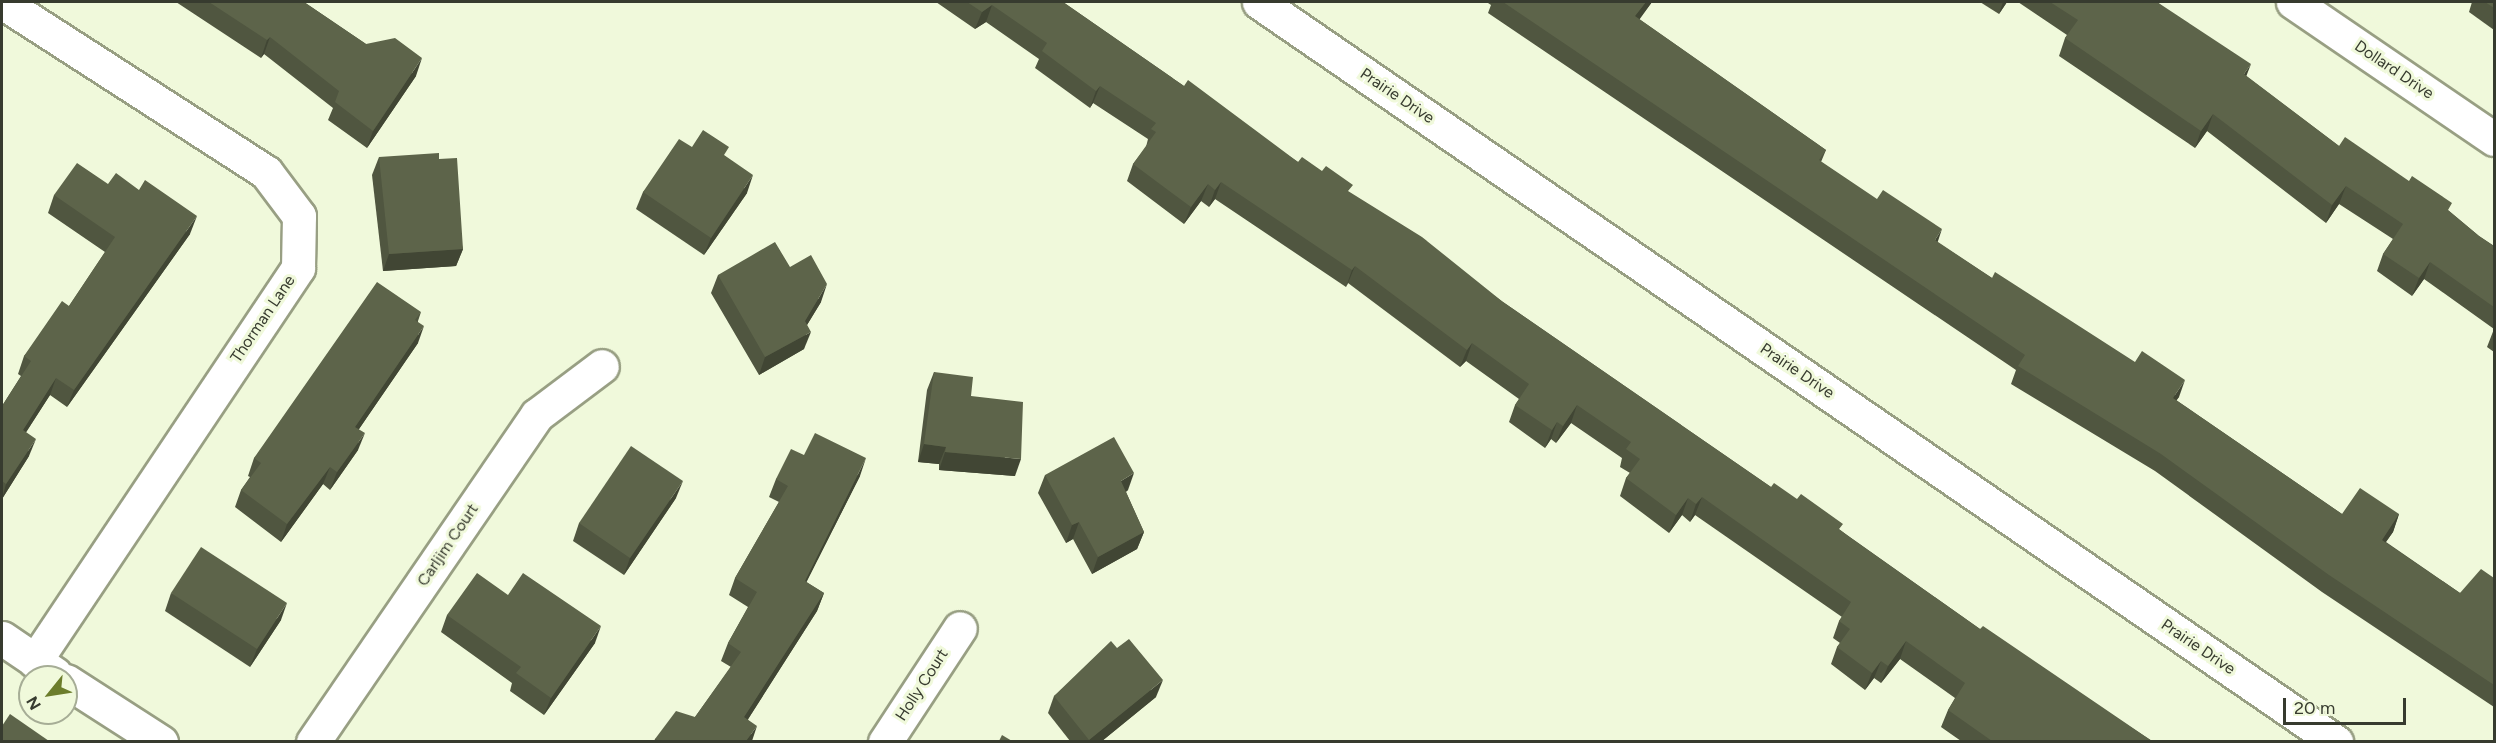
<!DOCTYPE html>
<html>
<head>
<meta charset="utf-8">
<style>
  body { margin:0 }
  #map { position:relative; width:2496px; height:743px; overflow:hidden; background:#f0f9db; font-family:Figtree,sans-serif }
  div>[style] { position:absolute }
  .roads { filter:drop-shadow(2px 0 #989f83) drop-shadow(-2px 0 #989f83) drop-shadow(0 2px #989f83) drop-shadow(0 -2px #989f83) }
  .minor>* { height:33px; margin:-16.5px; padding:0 16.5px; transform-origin:16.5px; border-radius:16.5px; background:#fff }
  .tertiary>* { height:33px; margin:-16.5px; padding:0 16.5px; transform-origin:16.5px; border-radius:16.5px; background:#fff }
  .wall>* { inset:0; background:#505640 }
  .shaded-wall>* { inset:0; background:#414634 }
  .building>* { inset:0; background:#5d644a }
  span { translate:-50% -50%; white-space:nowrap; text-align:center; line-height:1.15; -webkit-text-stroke:6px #f0f9db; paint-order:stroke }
  .street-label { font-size:16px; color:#373b2f }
  .frame { position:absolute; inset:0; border:3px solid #373b2f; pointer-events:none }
  .north { position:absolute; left:18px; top:665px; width:60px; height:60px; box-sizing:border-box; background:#f0f9db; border:2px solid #a6ad96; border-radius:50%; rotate:240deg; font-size:16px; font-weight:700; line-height:24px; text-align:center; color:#373b2f }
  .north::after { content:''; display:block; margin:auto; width:21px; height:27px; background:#6c7d2c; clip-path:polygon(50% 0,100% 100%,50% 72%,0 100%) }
  .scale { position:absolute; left:2283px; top:698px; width:123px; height:27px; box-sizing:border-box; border:3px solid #373b2f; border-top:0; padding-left:8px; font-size:18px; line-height:21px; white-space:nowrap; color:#373b2f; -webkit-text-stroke:4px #f0f9db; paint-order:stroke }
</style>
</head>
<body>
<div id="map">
  <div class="roads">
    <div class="minor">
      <div style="left:2px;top:2px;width:314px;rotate:32.8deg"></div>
      <div style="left:266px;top:172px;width:55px;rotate:53.1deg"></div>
      <div style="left:299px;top:216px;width:52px;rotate:91.1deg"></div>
      <div style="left:298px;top:268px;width:473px;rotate:123.8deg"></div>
      <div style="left:2293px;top:2px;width:243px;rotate:34.3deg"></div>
      <div style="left:2px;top:638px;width:64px;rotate:34.2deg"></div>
      <div style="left:66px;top:681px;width:113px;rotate:32.7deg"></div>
      <div style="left:313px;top:742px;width:396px;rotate:-55.6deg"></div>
      <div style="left:537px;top:415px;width:81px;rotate:-37deg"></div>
      <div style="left:885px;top:742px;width:136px;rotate:-56.7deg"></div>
    </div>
    <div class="tertiary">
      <div style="left:1259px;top:2px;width:1307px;rotate:34.49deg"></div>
    </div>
  </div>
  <div class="wall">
    <div style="clip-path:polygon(176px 2px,304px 2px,366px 44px,416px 76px,367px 148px,328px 120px,333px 108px,264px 54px,261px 58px)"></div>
    <div style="clip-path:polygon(936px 2px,1063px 2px,1184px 86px,1298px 162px,1350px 193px,1503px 302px,1771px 487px,1840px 530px,1980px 629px,2152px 741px,1961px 741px,1941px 727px,1948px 710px,1955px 698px,1900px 659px,1881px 683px,1874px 678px,1865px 690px,1831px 664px,1837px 647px,1840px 643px,1833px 638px,1839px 621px,1842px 617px,1695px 515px,1690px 522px,1682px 515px,1669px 533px,1620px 496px,1626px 478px,1630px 473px,1620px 467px,1622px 458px,1571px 423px,1556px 443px,1551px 439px,1545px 448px,1509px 422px,1515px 405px,1519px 399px,1466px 361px,1460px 367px,1348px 283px,1346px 287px,1215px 199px,1209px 207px,1201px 201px,1184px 224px,1127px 181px,1133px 164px,1146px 147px,1148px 139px,1093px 103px,1090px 108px,1035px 68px,1039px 59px,986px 22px,975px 29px)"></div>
    <div style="clip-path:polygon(1489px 2px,1652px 2px,1639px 19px,1826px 150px,1821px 162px,1937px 242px,1992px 278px,2179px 397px,2176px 400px,2342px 514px,2399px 514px,2393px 532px,2386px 542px,2460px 593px,2494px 578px,2494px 707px,2322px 592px,2155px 471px,2011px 384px,2016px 370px,1488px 13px,1491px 5px,1488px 3px)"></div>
    <div style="clip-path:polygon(1980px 2px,2007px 2px,1999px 14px)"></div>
    <div style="clip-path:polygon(2018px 2px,2157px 2px,2246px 76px,2339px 146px,2449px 211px,2479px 236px,2494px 246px,2494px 352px,2487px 347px,2494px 329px,2424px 279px,2412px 296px,2377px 271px,2383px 254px,2393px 239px,2339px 204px,2326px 223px,2207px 131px,2195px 148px,2059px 56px,2065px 38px,2067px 35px)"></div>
    <div style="clip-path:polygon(2472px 2px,2494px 2px,2494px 30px,2469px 12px)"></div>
    <div style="clip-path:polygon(692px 147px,725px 156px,747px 193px,704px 255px,636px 209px,643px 192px)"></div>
    <div style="clip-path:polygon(379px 157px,439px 159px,463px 249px,456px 266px,383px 271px,372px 175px)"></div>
    <div style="clip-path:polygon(108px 184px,190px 234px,67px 407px,50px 395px,26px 432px,29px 456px,2px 499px,2px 406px,21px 376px,18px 374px,24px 356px,69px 306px,105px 252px,48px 213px,54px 195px)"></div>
    <div style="clip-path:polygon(790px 267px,821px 302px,807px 325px,804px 349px,759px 375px,711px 293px,718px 275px)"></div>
    <div style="clip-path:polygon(421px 312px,418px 321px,418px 343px,359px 429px,358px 450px,330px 490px,323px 484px,281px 542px,235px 507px,241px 490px,250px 477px,248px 476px,254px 458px)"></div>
    <div style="clip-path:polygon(934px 372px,971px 396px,1015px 476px,939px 470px,939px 464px,918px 462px,927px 390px)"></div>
    <div style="clip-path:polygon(804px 455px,860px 476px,806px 582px,824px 593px,817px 611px,748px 719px,752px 741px,654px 741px,655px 739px,695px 717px,731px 667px,721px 661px,728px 643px,748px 607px,729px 595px,735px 578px,779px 502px,769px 497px,776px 479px)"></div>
    <div style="clip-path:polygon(1045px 475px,1128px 490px,1126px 492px,1144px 532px,1137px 549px,1092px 574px,1073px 539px,1066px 543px,1038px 493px)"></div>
    <div style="clip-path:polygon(676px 498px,624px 575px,573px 541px,579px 523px)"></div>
    <div style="clip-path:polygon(171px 593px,281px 620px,250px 667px,165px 611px)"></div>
    <div style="clip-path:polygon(508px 595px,595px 643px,544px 715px,510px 691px,512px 683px,441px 632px,447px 615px)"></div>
    <div style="clip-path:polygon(1117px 648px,1156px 697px,1102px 741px,1070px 741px,1048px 713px,1054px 696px)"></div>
  </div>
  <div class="shaded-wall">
    <div style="clip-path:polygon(1646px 2px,1652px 2px,1629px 34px,1635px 16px)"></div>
    <div style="clip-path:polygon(2003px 2px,2007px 2px,1999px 14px)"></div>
    <div style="clip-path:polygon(992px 5px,986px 22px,975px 29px,982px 12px)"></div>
    <div style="clip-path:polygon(270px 37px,264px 54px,261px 58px,267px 40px)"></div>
    <div style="clip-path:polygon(422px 58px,416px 76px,367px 148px,373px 131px)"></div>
    <div style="clip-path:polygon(2251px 64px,2244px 82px,2244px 74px)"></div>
    <div style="clip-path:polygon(1100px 86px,1093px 103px,1090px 108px,1096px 91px)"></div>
    <div style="clip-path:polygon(2213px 114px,2207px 131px,2195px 148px,2201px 131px)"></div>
    <div style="clip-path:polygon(753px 175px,747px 193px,704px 255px,711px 238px)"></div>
    <div style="clip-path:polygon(1221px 182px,1215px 199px,1209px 207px,1215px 190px)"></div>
    <div style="clip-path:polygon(1208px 184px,1201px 201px,1184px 224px,1191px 207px)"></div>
    <div style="clip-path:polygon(2346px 186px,2339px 204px,2326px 223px,2332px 205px)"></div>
    <div style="clip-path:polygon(197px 216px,190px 234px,67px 407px,74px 390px)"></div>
    <div style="clip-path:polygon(1942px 229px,1936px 247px,1935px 240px)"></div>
    <div style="clip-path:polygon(463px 249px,456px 266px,383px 271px,389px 254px)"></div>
    <div style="clip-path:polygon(2430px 262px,2424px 279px,2412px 296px,2419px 278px)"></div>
    <div style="clip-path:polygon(1355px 266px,1348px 283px,1346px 287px,1352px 270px)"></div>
    <div style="clip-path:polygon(827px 284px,821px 302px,799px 338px,805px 321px)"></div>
    <div style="clip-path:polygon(424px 326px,418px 343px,348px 445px,355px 427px)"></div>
    <div style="clip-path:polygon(811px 332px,804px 349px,759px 375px,765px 357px)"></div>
    <div style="clip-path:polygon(1472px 343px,1466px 361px,1460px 367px,1467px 350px)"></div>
    <div style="clip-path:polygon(56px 378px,50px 395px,16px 448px,23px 430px)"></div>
    <div style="clip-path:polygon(2185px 380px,2179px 397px,2166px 415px,2173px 398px)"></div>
    <div style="clip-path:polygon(1577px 405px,1571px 423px,1556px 443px,1563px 426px)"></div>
    <div style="clip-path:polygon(1557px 422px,1551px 439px,1545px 448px,1552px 430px)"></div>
    <div style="clip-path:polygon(365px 433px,358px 450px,330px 490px,337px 472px)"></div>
    <div style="clip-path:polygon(36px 439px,29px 456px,2px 499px,6px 484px)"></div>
    <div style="clip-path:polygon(924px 444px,946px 447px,939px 464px,918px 462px)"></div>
    <div style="clip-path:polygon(945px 452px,1021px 459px,1015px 476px,939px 470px)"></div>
    <div style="clip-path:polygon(866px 458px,860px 476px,798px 599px,805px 581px)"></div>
    <div style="clip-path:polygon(330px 467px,323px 484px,281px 542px,287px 524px)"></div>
    <div style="clip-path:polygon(1134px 473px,1128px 490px,1114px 498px,1121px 481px)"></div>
    <div style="clip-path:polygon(683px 481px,676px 498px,624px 575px,630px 558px)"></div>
    <div style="clip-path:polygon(1702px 497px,1695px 515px,1690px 522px,1696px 504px)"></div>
    <div style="clip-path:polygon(1688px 498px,1682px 515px,1669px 533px,1676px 515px)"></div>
    <div style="clip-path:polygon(2399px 514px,2393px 532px,2375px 557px,2382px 540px)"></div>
    <div style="clip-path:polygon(1079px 522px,1073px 539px,1066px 543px,1072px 525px)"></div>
    <div style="clip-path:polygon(1144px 532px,1137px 549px,1092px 574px,1098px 557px)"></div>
    <div style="clip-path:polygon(824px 593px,817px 611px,738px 735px,744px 717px)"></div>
    <div style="clip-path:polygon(287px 603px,281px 620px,250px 667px,257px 649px)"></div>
    <div style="clip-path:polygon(601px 626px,595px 643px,544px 715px,551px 698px)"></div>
    <div style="clip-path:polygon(1906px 641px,1900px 659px,1881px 683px,1888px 666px)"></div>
    <div style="clip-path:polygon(1881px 661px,1874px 678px,1865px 690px,1872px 673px)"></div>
    <div style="clip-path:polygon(1163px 680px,1156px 697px,1102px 741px,1089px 741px,1089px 740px)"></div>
    <div style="clip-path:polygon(757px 726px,752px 741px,746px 741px)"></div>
  </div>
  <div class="building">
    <div style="clip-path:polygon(209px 2px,304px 2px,366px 44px,395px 38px,422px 58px,373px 131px,335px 102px,339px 91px,270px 37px,267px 40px)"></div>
    <div style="clip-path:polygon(967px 2px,1063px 2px,1184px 86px,1188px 80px,1298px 162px,1302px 157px,1322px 171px,1326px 166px,1353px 185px,1348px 191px,1422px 237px,1503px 302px,1771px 487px,1774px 483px,1797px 499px,1801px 494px,1843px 524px,1839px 529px,1848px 536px,1980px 629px,1983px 626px,2152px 741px,1992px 741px,1948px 710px,1965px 683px,1906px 641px,1888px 666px,1881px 661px,1872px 673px,1837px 647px,1850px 629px,1839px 621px,1851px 602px,1702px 497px,1696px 504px,1688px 498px,1676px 515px,1626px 478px,1640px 459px,1626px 449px,1631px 442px,1577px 405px,1563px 426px,1557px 422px,1552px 430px,1515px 405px,1529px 384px,1472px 343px,1467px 350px,1355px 266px,1352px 270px,1221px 182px,1215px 190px,1208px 184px,1191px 207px,1133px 164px,1156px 132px,1151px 129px,1156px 123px,1100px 86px,1096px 91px,1042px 51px,1047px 43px,992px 5px,982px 12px)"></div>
    <div style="clip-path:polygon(1503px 2px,1646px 2px,1635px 16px,1826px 150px,1819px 160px,1877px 199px,1883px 190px,1942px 229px,1935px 240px,1992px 278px,1995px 272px,2135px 362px,2142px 351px,2185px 380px,2173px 398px,2342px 514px,2360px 488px,2399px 514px,2382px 540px,2460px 593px,2481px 569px,2494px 578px,2494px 685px,2329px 575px,2161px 454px,2018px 366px,2025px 355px)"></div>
    <div style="clip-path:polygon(2050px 2px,2157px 2px,2251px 64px,2244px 74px,2339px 146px,2345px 137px,2409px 181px,2412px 176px,2452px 203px,2448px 210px,2479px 236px,2494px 246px,2494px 307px,2430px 262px,2419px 278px,2383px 254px,2403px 224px,2346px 186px,2332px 205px,2213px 114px,2201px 131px,2065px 38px,2078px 20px)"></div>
    <div style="clip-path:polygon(2485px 2px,2494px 2px,2494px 8px)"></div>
    <div style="clip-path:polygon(703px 130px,729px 147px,724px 155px,753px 175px,711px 238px,643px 192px,679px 139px,692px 147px)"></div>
    <div style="clip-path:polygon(439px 153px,439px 159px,457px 158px,463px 249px,389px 254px,379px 157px)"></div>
    <div style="clip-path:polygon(77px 163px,108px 184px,116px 173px,139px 190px,145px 180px,197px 216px,74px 390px,56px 378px,23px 430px,36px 439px,6px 484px,2px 481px,2px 406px,31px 361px,24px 356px,62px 301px,69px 306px,115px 237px,54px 195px)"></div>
    <div style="clip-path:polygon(775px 242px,790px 267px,811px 255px,827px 284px,805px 321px,811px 332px,765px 357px,718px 275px)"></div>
    <div style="clip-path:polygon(377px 282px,421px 312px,415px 320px,424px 326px,355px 427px,365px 433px,337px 472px,330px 467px,287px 524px,241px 490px,261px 463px,254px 458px)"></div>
    <div style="clip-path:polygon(934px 372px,973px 377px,971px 396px,1023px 402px,1021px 459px,945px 452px,946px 447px,924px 444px)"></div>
    <div style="clip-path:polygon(815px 433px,866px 458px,805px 581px,824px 593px,744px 717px,757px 726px,746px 741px,660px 741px,655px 739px,676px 711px,695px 717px,741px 652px,728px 643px,757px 592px,735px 578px,788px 486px,776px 479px,791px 449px,804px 455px)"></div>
    <div style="clip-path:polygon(1114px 437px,1134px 473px,1121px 481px,1144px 532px,1098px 557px,1079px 522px,1072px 525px,1045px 475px)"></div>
    <div style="clip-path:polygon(631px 446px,683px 481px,630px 558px,579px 523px)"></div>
    <div style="clip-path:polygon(201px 547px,287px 603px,257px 649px,171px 593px)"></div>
    <div style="clip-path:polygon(477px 573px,508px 595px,523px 573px,601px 626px,551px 698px,516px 673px,521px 667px,447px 615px)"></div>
    <div style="clip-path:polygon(1129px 639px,1163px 680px,1089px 740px,1054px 696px,1111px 641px,1117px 648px)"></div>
    <div style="clip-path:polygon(10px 714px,49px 741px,2px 741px,2px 726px)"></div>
    <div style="clip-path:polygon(1002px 735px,1012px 741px,999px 741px)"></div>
  </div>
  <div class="street-label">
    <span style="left:2394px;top:70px;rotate:34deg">Dollard Drive</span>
    <span style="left:1397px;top:96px;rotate:34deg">Prairie Drive</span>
    <span style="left:263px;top:319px;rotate:-56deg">Thorman Lane</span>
    <span style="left:1797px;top:371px;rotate:34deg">Prairie Drive</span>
    <span style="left:448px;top:545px;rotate:-56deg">Carljim Court</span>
    <span style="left:2198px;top:647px;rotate:34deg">Prairie Drive</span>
    <span style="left:922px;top:685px;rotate:-57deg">Holly Court</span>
  </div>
  <div class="frame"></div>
  <div class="north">N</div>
  <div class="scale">20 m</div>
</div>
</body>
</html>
